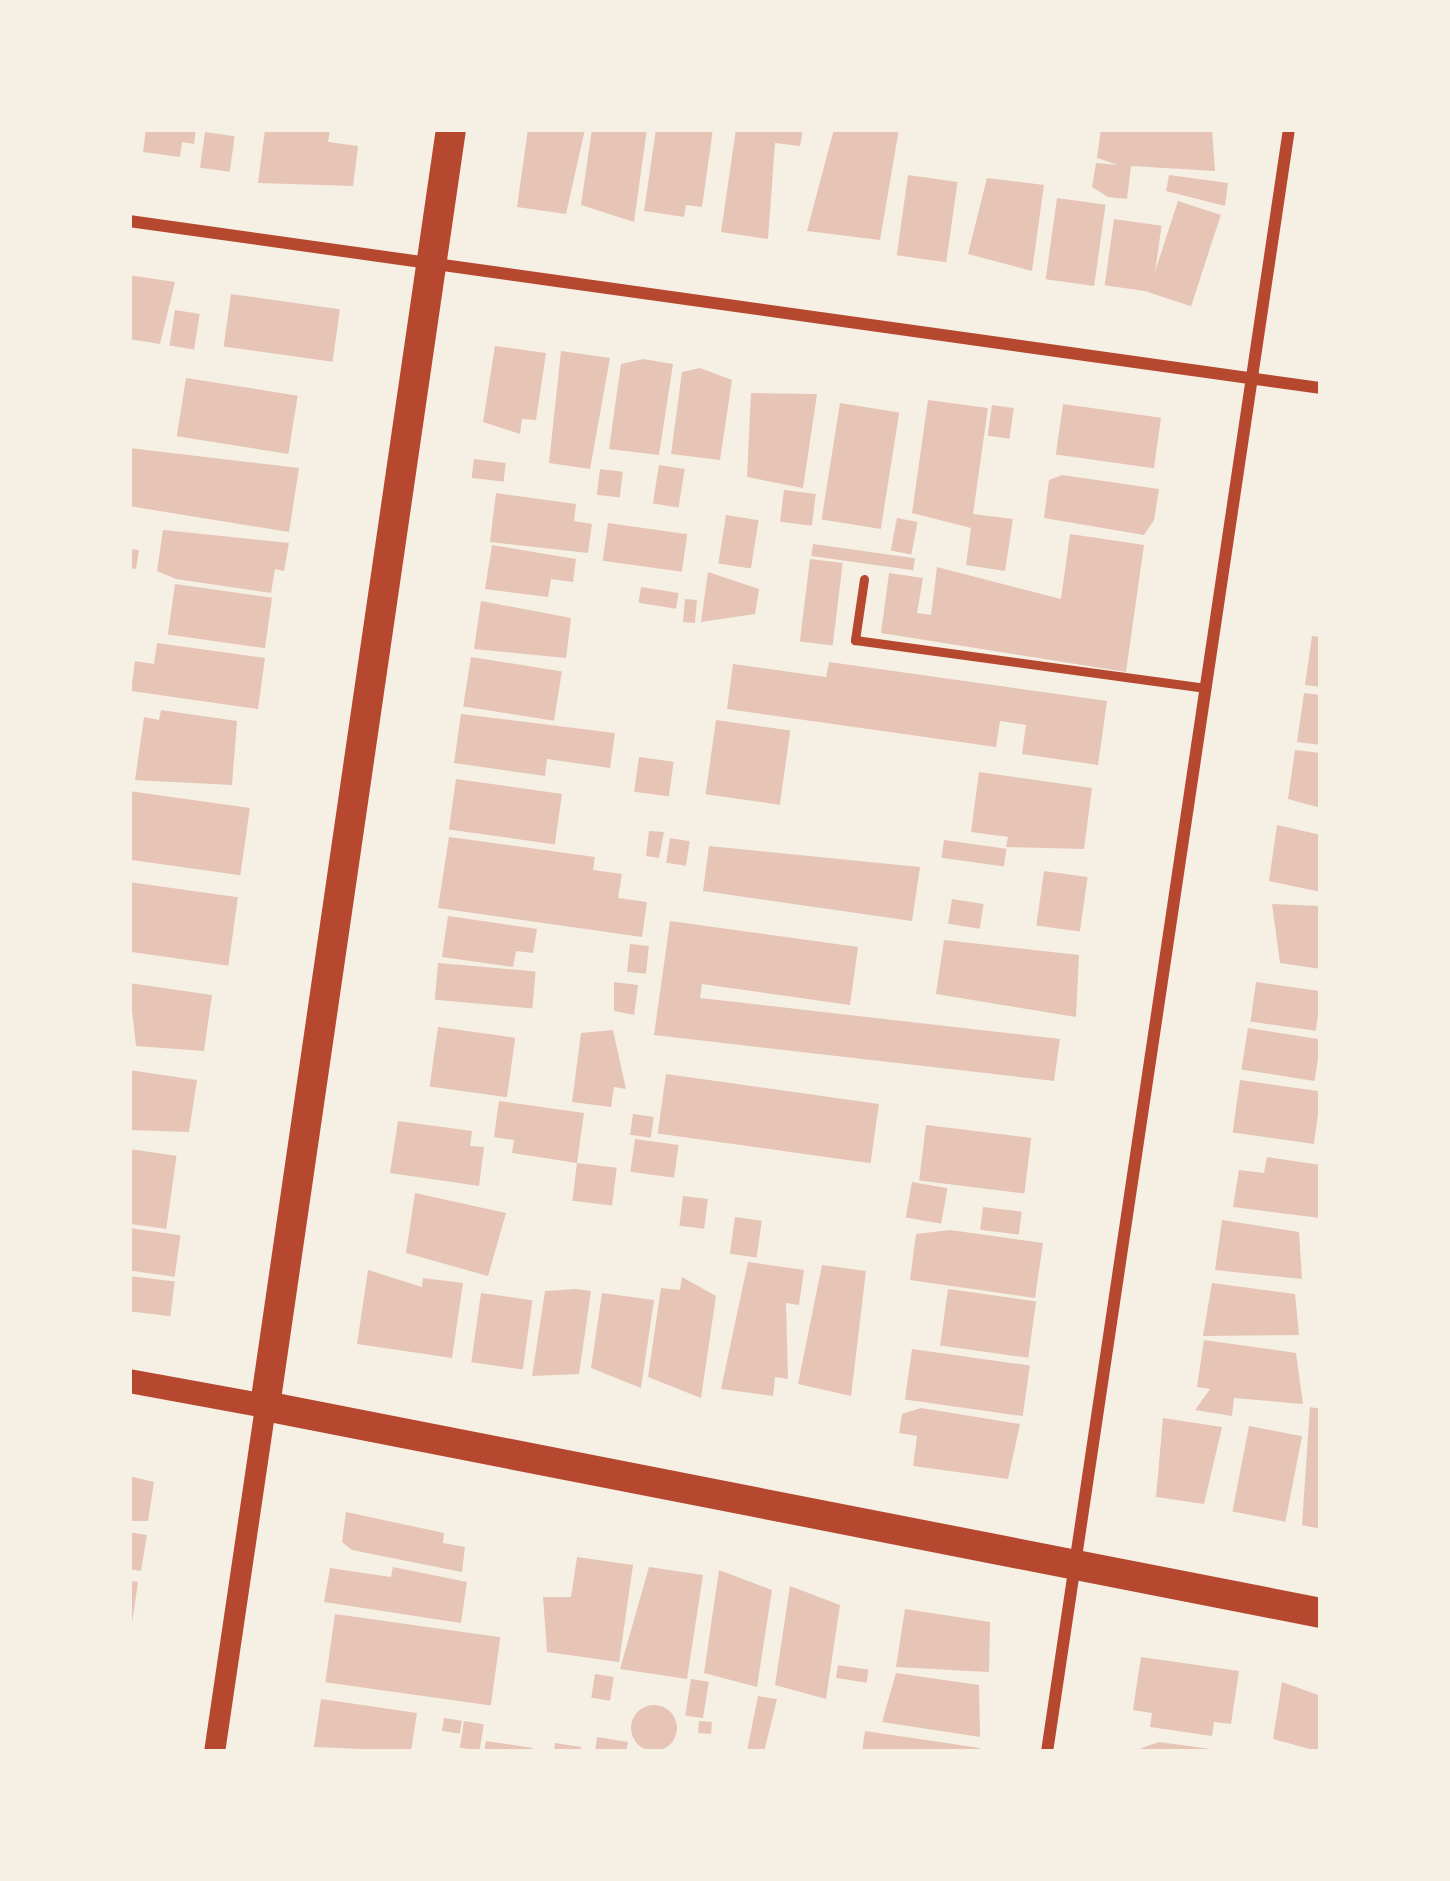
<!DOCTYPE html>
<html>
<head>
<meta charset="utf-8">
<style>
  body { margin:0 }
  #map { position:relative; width:1450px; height:1881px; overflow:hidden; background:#f6efe4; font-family:Lato,sans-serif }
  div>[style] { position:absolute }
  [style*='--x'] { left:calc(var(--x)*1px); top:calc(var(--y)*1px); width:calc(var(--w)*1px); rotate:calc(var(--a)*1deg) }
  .building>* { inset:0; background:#e6c5b7; transform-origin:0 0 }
  .round { border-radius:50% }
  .service>* { height:9px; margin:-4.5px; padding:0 4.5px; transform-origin:4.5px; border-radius:4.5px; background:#b5482f }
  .minor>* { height:12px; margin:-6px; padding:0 6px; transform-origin:6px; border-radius:6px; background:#b5482f }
  .tertiary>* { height:21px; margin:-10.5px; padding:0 10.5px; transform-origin:10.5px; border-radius:10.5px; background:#b5482f }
  .secondary>* { height:24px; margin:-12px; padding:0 12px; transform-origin:12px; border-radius:12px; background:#b5482f }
  .primary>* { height:30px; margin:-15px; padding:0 15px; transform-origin:15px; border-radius:15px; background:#b5482f }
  span { translate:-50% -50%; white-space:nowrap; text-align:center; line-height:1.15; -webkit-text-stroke:9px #f6efe4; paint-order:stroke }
  .frame { position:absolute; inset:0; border:132px solid #f6efe4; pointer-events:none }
</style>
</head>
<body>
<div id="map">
  <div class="building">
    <i style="clip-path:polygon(146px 129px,196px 129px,194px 144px,182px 142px,180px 157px,143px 152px)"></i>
    <i style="clip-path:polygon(265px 129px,330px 130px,328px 142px,358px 146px,353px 186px,258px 183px)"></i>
    <i style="clip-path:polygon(528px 129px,585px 129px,566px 214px,517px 207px)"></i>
    <i style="clip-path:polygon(592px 129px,647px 129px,634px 222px,581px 205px)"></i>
    <i style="clip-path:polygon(656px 129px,713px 129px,702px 207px,686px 205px,684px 217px,644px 211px)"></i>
    <i style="clip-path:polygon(736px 129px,803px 129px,800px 146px,775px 143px,768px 239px,721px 232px)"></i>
    <i style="clip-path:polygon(834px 129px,899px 129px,880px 240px,807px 231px)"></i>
    <i style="clip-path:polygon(1101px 129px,1212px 129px,1215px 171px,1131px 166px,1127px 199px,1108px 197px,1092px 187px,1096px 163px,1118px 165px,1097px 158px)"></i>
    <i style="left:205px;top:132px;width:30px;height:36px;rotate:8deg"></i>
    <i style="left:908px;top:175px;width:50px;height:81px;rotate:8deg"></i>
    <i style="clip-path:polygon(1169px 175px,1228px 183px,1225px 206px,1166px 191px)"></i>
    <i style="clip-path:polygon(987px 178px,1044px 185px,1032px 271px,968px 254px)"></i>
    <i style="left:1057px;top:198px;width:49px;height:82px;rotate:8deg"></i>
    <i style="left:1178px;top:201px;width:45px;height:96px;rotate:18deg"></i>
    <i style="left:1114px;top:219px;width:48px;height:67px;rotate:8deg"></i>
    <i style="clip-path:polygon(129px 275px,175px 282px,160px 344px,129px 339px)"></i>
    <i style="left:231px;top:294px;width:110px;height:53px;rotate:8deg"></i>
    <i style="left:175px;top:310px;width:25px;height:36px;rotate:9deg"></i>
    <i style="clip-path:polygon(495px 346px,546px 353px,536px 420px,522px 419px,520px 434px,483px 422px)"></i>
    <i style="clip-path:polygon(561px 351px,610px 358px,590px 469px,549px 463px)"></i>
    <i style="clip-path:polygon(643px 359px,673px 364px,659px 455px,609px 449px,621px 364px)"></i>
    <i style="clip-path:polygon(700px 368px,732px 380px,720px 460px,671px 454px,682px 372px)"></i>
    <i style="left:186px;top:378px;width:113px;height:59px;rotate:9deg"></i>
    <i style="clip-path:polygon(751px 393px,817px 394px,803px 488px,747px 477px)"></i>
    <i style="clip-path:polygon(928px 400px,988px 408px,973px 514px,1013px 519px,1005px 571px,966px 565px,971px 528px,912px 513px)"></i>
    <i style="left:840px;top:403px;width:60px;height:118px;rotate:9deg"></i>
    <i style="left:1063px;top:404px;width:99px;height:51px;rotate:8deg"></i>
    <i style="left:992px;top:405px;width:22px;height:31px;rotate:8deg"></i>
    <i style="clip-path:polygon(129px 448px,299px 468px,289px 532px,129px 506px)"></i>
    <i style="left:474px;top:459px;width:32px;height:19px;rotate:7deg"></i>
    <i style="left:659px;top:465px;width:26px;height:39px;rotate:9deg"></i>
    <i style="left:600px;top:469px;width:23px;height:26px;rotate:7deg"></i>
    <i style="clip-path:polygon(1062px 475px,1159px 489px,1154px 520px,1144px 535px,1044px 518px,1049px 480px)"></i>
    <i style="left:784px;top:490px;width:32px;height:32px;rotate:7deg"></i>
    <i style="clip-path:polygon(496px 493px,576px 504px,574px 521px,592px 524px,588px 553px,490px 542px)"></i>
    <i style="left:726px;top:515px;width:33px;height:49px;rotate:9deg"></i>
    <i style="left:897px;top:518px;width:21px;height:33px;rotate:11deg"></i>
    <i style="left:608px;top:523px;width:80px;height:38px;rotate:8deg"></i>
    <i style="clip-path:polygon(163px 530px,289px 543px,284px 571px,275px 569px,271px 593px,176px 579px,157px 571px)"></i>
    <i style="clip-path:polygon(1070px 534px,1144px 545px,1126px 672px,881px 633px,889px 573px,923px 578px,917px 613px,931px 615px,937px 567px,1061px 599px)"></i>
    <i style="left:813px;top:544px;width:103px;height:12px;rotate:8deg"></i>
    <i style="clip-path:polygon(492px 545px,576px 559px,573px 582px,551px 579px,548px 597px,485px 589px)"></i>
    <i style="clip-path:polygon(129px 549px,139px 550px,136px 569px,129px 568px)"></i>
    <i style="left:810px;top:559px;width:33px;height:83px;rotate:7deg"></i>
    <i style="clip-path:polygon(708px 572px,759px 589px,755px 614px,701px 622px)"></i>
    <i style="left:175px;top:584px;width:98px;height:51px;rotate:8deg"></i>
    <i style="left:641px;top:587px;width:38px;height:16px;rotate:9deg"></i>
    <i style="left:685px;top:599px;width:12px;height:23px;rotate:5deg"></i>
    <i style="clip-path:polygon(481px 601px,571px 618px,566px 658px,474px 649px)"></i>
    <i style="clip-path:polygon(1312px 636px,1321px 637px,1321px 687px,1305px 685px)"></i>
    <i style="clip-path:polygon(157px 643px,265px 658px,258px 709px,131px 691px,135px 661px,154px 664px)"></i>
    <i style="left:471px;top:657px;width:92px;height:50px;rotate:9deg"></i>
    <i style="clip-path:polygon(829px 662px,1107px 701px,1098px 765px,1022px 754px,1026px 725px,1000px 721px,996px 747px,727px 709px,733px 664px,826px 677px)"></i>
    <i style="clip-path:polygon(1304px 693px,1321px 695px,1321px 745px,1297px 742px)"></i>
    <i style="clip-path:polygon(161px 710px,237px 721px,232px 785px,135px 780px,144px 717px,159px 720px)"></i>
    <i style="clip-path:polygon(461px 714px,615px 733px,610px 768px,547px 759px,545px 776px,454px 763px)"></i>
    <i style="left:716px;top:720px;width:75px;height:75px;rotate:8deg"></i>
    <i style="clip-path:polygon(1295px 750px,1321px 753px,1321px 808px,1288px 799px)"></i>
    <i style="left:639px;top:757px;width:35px;height:35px;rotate:8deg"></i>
    <i style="clip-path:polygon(979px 772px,1092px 788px,1084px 849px,1006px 847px,1008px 837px,971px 832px)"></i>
    <i style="left:456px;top:779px;width:107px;height:51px;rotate:8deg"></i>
    <i style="left:129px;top:791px;width:122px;height:68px;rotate:8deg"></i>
    <i style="clip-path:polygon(1277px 825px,1321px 835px,1321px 892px,1269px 881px)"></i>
    <i style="clip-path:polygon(649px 831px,664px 832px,659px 858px,646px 856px)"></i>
    <i style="clip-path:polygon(449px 837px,595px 857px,593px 870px,622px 874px,618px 898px,647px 902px,642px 937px,438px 908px)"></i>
    <i style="left:670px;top:838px;width:20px;height:25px;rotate:9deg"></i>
    <i style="left:944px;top:840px;width:63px;height:18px;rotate:8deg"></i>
    <i style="clip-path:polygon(709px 846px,920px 867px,912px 921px,703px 891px)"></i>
    <i style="left:1044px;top:871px;width:44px;height:55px;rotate:8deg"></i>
    <i style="left:129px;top:882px;width:110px;height:69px;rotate:8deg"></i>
    <i style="left:952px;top:899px;width:32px;height:25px;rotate:9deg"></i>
    <i style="clip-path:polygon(1272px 904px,1321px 906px,1321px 969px,1280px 963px)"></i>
    <i style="clip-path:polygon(448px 916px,537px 929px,533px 953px,516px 951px,513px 967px,442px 957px)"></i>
    <i style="clip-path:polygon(670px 921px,858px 947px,850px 1005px,702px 984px,700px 998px,1060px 1039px,1054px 1081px,654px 1035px)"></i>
    <i style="clip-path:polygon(944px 940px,1079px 955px,1076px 1017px,936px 994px)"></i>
    <i style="left:630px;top:944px;width:19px;height:28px;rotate:6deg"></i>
    <i style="left:438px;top:963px;width:98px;height:37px;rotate:5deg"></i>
    <i style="clip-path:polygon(614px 982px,638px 985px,634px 1015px,614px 1011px)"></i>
    <i style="left:1256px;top:982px;width:66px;height:40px;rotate:8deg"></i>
    <i style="clip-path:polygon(129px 983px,212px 995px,204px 1051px,136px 1046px)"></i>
    <i style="left:438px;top:1027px;width:78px;height:60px;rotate:8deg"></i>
    <i style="left:1248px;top:1028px;width:74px;height:42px;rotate:9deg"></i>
    <i style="clip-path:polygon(613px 1030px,626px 1089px,614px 1087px,611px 1107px,572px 1102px,581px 1033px)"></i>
    <i style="clip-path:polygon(129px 1070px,197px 1080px,189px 1132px,129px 1130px)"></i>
    <i style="left:666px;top:1074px;width:215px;height:60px;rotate:8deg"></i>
    <i style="left:1240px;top:1080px;width:82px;height:53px;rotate:8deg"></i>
    <i style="clip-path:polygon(499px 1101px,584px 1113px,577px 1163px,512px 1153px,514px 1140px,494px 1137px)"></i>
    <i style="left:633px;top:1114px;width:21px;height:21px;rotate:8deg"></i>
    <i style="clip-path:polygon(398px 1121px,472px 1131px,470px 1146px,484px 1147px,479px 1186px,390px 1173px)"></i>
    <i style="left:926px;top:1125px;width:106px;height:56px;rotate:7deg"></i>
    <i style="left:635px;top:1139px;width:44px;height:33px;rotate:8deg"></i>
    <i style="left:129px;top:1149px;width:48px;height:74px;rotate:8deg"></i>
    <i style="clip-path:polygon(1267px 1157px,1321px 1165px,1320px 1218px,1233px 1207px,1239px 1170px,1264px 1173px)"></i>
    <i style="left:577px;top:1163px;width:40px;height:38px;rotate:7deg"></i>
    <i style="left:912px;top:1182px;width:36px;height:36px;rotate:10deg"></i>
    <i style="clip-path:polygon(415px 1193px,506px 1213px,488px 1276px,406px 1253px)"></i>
    <i style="left:683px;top:1196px;width:25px;height:30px;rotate:7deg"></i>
    <i style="left:983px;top:1207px;width:39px;height:23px;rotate:7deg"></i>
    <i style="left:735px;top:1217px;width:27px;height:37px;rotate:8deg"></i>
    <i style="clip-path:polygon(1222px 1220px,1299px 1232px,1302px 1279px,1215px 1270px)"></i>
    <i style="left:129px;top:1228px;width:52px;height:42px;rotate:8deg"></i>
    <i style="clip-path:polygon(950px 1230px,1043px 1243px,1035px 1298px,910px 1280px,916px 1234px)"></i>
    <i style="clip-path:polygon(748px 1262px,804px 1270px,799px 1305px,786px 1303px,788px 1379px,775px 1377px,773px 1396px,721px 1389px)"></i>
    <i style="clip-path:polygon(822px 1265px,866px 1271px,851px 1396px,798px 1384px)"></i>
    <i style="clip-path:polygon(368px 1270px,422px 1287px,423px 1278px,463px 1283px,452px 1358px,357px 1344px)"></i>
    <i style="left:129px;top:1276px;width:46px;height:35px;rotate:7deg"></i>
    <i style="clip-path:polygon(682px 1277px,716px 1296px,701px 1398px,648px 1377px,661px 1288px,680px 1290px)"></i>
    <i style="clip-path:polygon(1212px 1283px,1295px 1294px,1299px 1335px,1203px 1336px)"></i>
    <i style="clip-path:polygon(576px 1289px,591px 1291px,579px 1374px,532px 1376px,545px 1291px)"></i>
    <i style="left:948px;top:1289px;width:89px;height:57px;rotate:8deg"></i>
    <i style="left:481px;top:1293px;width:52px;height:70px;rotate:8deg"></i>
    <i style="clip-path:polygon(602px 1293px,654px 1300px,641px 1388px,591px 1368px)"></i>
    <i style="clip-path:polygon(1204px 1340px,1296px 1353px,1303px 1404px,1234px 1398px,1232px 1416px,1195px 1410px,1210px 1389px,1197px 1387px)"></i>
    <i style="left:912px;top:1349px;width:119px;height:51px;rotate:8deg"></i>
    <i style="clip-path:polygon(1310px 1407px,1321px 1409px,1321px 1529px,1302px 1525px)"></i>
    <i style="clip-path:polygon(921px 1408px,1020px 1424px,1008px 1479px,913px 1466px,917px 1436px,899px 1433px,902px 1414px)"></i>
    <i style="clip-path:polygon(1163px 1418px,1222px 1427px,1204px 1504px,1156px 1497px)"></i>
    <i style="left:1249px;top:1426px;width:54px;height:87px;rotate:11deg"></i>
    <i style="clip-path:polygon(129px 1476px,154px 1482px,148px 1521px,129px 1521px)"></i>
    <i style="clip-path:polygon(346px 1512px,444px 1533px,443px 1543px,465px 1547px,462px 1572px,352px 1550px,342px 1542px)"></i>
    <i style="clip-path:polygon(129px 1532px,147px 1535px,141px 1571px,129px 1569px)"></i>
    <i style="clip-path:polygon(577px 1557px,633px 1565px,619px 1662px,547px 1652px,543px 1597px,571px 1597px)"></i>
    <i style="clip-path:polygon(393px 1567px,467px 1582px,461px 1623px,324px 1602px,330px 1568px,391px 1577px)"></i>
    <i style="clip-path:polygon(649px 1567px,703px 1575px,687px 1679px,620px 1669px)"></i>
    <i style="clip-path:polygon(719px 1570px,772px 1590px,757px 1687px,704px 1673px)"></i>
    <i style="clip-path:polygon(129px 1581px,138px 1582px,132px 1623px,129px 1623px)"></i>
    <i style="clip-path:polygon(790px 1586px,840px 1605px,826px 1699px,775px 1685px)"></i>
    <i style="clip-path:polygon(905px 1609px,990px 1622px,989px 1672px,896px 1667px)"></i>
    <i style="left:335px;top:1614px;width:167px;height:69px;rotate:8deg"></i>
    <i style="clip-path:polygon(1141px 1657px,1239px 1671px,1231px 1724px,1214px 1722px,1212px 1736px,1150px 1727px,1152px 1713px,1133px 1710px)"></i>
    <i style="left:838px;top:1665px;width:31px;height:13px;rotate:9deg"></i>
    <i style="clip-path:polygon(896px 1673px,979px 1685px,980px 1737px,882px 1722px)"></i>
    <i style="left:595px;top:1674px;width:19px;height:24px;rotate:9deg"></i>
    <i style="left:691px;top:1679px;width:18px;height:37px;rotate:9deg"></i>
    <i style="clip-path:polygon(1282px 1682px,1321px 1696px,1321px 1752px,1273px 1739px)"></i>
    <i style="clip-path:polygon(758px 1696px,777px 1699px,764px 1752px,747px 1751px)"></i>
    <i style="clip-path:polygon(321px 1699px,417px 1713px,411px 1751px,314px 1747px)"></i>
    <i class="round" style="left:631px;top:1705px;width:46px;height:46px"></i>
    <i style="left:444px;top:1718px;width:18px;height:13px;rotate:9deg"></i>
    <i style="left:464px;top:1721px;width:20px;height:27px;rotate:9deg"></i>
    <i style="left:699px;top:1721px;width:13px;height:12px;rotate:4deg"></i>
    <i style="clip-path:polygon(865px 1731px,980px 1748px,979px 1752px,862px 1752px)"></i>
    <i style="clip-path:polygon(597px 1737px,628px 1742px,626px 1752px,595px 1752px)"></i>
    <i style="clip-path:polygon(486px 1741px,533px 1748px,532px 1752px,484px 1752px)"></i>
    <i style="clip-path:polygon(1159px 1742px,1211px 1749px,1211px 1752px,1130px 1752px)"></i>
    <i style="clip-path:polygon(555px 1743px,581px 1747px,581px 1752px,554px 1752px)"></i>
  </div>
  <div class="service">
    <i style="--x:864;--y:579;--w:62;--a:98.4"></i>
    <i style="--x:855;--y:640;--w:354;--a:7.8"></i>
  </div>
  <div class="minor">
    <i style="--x:129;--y:221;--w:1204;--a:7.98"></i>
    <i style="--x:1047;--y:1752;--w:1641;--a:-81.52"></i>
  </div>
  <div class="tertiary">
    <i style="--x:214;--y:1752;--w:350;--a:-81.6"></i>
  </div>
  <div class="secondary">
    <i style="--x:129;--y:1381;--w:138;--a:10.4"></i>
  </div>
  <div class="primary">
    <i style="--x:451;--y:129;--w:1290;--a:98.29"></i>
    <i style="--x:265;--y:1406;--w:1076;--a:11.09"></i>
  </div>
  <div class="frame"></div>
</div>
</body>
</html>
